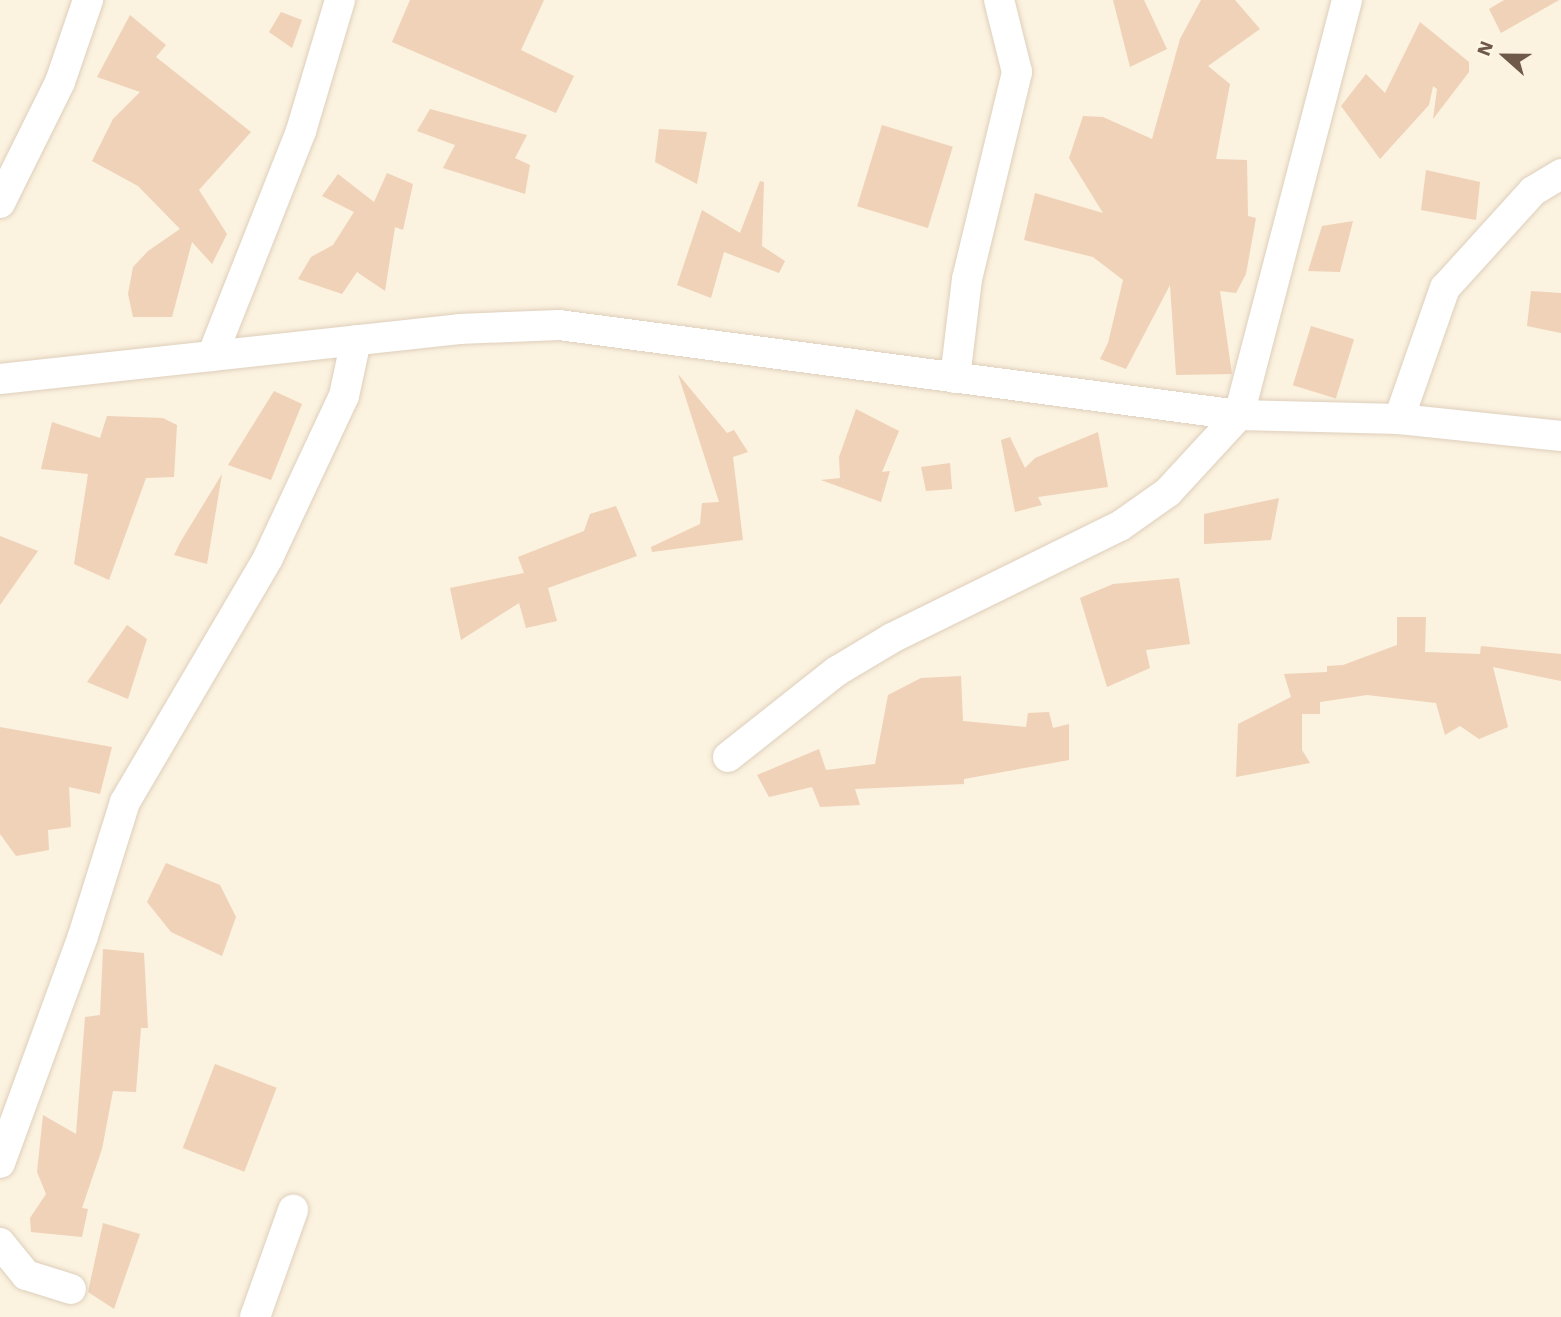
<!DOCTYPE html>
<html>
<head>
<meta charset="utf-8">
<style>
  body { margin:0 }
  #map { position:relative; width:1561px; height:1317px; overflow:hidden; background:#fbf2df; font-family:"Work Sans",sans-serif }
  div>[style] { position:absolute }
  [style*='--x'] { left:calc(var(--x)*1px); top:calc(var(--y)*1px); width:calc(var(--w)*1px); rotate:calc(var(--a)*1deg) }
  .building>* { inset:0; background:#efd2b8; transform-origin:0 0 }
  .roads { filter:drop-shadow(0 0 2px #decfbc) drop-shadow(0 0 2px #decfbc) }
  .street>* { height:30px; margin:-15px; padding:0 15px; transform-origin:15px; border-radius:15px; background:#fff }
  span { translate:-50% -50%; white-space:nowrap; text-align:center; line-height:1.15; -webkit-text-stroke:7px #fef6e5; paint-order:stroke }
  .north { position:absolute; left:1470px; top:21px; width:70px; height:70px; -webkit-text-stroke:5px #fef6e5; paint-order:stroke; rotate:291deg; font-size:19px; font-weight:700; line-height:28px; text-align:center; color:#6f5948 }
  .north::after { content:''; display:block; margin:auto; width:24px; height:32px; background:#6f5948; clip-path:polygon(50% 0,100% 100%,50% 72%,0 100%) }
</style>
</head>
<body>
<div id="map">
  <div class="building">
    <i style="clip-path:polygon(410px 0,544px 0,521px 50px,574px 76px,556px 113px,392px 42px)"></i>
    <i style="clip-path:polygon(1113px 0,1144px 0,1167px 49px,1130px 67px)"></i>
    <i style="clip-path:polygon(1201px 0,1235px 0,1260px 29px,1208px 66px,1230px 84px,1216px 159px,1247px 160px,1248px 216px,1256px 218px,1246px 274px,1236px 293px,1220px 291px,1232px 374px,1176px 375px,1170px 285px,1126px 369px,1100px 359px,1108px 343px,1123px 280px,1093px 257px,1024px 240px,1035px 193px,1103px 213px,1069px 158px,1083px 116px,1103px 117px,1152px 139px,1180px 39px)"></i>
    <i style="clip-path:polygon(1504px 0,1559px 0,1501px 33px,1489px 9px)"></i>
    <i style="clip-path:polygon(281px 12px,302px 20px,292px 48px,269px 32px)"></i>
    <i style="clip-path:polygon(130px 15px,166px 45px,156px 57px,251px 132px,199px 190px,227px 234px,212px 264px,192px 242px,172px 317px,133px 317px,128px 294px,133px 267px,148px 251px,180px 229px,138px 186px,92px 161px,113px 119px,140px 92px,97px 77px)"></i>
    <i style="clip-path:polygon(1420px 22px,1469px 62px,1469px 72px,1433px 119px,1437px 89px,1433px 86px,1429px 105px,1380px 159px,1341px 106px,1366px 74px,1385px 93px)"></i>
    <i style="clip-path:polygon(430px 109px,527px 135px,515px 158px,530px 165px,525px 194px,443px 168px,455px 145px,417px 131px)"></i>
    <i style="left:882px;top:125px;width:74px;height:85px;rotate:17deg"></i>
    <i style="clip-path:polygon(659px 129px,707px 132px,697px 184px,655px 162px)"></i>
    <i style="clip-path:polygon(1426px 170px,1480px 182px,1476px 220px,1421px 210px)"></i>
    <i style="clip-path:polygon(387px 173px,413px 184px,403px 230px,395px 227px,385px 291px,357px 272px,342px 294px,298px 279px,311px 257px,333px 245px,354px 212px,322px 196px,338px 174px,374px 202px)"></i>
    <i style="clip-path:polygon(760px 181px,764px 182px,762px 246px,785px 261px,779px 273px,724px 252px,711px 298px,677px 285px,702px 210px,740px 233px)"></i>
    <i style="clip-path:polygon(1353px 221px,1340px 272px,1308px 271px,1322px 226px)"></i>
    <i style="clip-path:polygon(1531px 291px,1561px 293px,1561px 333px,1527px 326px)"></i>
    <i style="left:1311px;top:326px;width:45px;height:62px;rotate:17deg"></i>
    <i style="clip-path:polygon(678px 374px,727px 433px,734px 430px,748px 452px,733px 457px,743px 540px,652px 552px,651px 547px,700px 524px,702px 503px,719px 502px)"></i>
    <i style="clip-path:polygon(274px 391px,302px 404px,271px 480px,228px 465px)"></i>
    <i style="clip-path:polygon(856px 409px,899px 431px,882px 472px,890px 471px,881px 502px,821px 480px,840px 478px,839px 457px)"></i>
    <i style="clip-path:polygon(107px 416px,163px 418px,177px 425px,174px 477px,146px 478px,109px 580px,74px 564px,88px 474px,41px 469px,52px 422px,100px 438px)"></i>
    <i style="clip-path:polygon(1098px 432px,1108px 487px,1038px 497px,1042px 505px,1015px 512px,1001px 440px,1010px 437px,1025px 468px,1035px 458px)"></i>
    <i style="clip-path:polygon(950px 463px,952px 489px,926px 491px,921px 467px)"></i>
    <i style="clip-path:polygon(222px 474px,207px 564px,174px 555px,181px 541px)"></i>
    <i style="clip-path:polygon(1279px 498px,1271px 540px,1204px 544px,1204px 514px)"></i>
    <i style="clip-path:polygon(616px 506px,637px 556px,548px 588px,557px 621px,526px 628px,519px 603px,461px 640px,450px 588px,524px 573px,518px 557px,584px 531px,590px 514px)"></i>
    <i style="clip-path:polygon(0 536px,38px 551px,0 605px)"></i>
    <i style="clip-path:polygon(1179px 578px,1190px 644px,1146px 650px,1150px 668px,1107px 687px,1080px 598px,1113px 584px)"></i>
    <i style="clip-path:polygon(1397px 617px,1426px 617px,1425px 652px,1480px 654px,1481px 646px,1561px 654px,1561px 681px,1493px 667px,1508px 727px,1479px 739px,1460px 726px,1445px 735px,1436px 703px,1367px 695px,1320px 702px,1320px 714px,1302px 714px,1302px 750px,1310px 763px,1236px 777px,1238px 724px,1291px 697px,1284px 674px,1327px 672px,1327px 666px,1343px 665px,1397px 645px)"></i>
    <i style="clip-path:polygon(127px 625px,147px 639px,128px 699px,87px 682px)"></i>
    <i style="clip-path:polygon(961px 676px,963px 721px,1026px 727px,1028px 713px,1049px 712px,1053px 728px,1069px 724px,1069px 760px,964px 779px,964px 784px,855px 789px,860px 805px,820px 807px,812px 787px,769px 797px,757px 775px,819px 749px,826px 770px,875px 764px,888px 695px,921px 678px)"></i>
    <i style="clip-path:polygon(0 727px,112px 747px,100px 794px,69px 787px,71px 827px,48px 830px,49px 850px,16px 856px,0 834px)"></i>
    <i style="clip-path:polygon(166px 863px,220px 885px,236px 917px,222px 956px,171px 932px,147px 902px)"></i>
    <i style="clip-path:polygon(103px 949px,144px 953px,148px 1028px,141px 1028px,136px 1092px,113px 1091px,102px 1149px,82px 1208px,88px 1209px,82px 1237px,31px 1232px,30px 1218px,46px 1194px,37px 1172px,43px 1115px,76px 1134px,85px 1017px,100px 1015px)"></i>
    <i style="left:215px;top:1064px;width:66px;height:90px;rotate:21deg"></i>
    <i style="clip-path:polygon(103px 1223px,140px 1234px,114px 1309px,88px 1292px)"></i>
  </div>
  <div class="roads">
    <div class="street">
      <i style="--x:0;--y:203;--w:135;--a:-63.6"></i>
      <i style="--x:60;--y:82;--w:87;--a:-71.1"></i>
      <i style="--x:212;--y:356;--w:242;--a:-68.4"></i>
      <i style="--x:301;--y:131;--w:137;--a:-73.4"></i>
      <i style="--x:955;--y:378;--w:100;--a:-83.1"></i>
      <i style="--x:967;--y:279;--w:213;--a:-76.4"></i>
      <i style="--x:1017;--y:72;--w:74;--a:-104"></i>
      <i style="--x:0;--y:379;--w:462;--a:-6.2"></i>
      <i style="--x:459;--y:329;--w:100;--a:-2.3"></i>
      <i style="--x:559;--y:325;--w:686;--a:7.54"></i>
      <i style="--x:1239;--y:415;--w:160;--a:1.4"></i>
      <i style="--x:1399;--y:419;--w:163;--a:6"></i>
      <i style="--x:1399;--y:419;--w:139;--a:-70.7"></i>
      <i style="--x:1445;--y:288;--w:131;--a:-47.8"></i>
      <i style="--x:1533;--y:191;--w:33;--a:-31"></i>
      <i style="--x:728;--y:757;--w:139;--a:-38.3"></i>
      <i style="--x:837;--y:671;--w:64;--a:-31"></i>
      <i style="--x:892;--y:638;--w:254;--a:-26.2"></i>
      <i style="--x:1120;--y:526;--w:59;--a:-35.3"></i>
      <i style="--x:1168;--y:492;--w:105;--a:-47.3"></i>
      <i style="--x:1239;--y:415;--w:429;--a:-75.4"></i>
      <i style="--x:0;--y:1163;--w:242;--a:-69.9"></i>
      <i style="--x:83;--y:936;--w:140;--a:-72.6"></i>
      <i style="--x:125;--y:802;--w:283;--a:-59.6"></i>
      <i style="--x:268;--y:558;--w:179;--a:-64.9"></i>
      <i style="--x:344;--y:396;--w:57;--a:-77.9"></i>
      <i style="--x:0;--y:1243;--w:41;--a:50.9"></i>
      <i style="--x:26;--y:1275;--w:47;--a:17.3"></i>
      <i style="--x:255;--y:1317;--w:114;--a:-70.4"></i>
    </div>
  </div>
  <div class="north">N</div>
</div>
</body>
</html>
